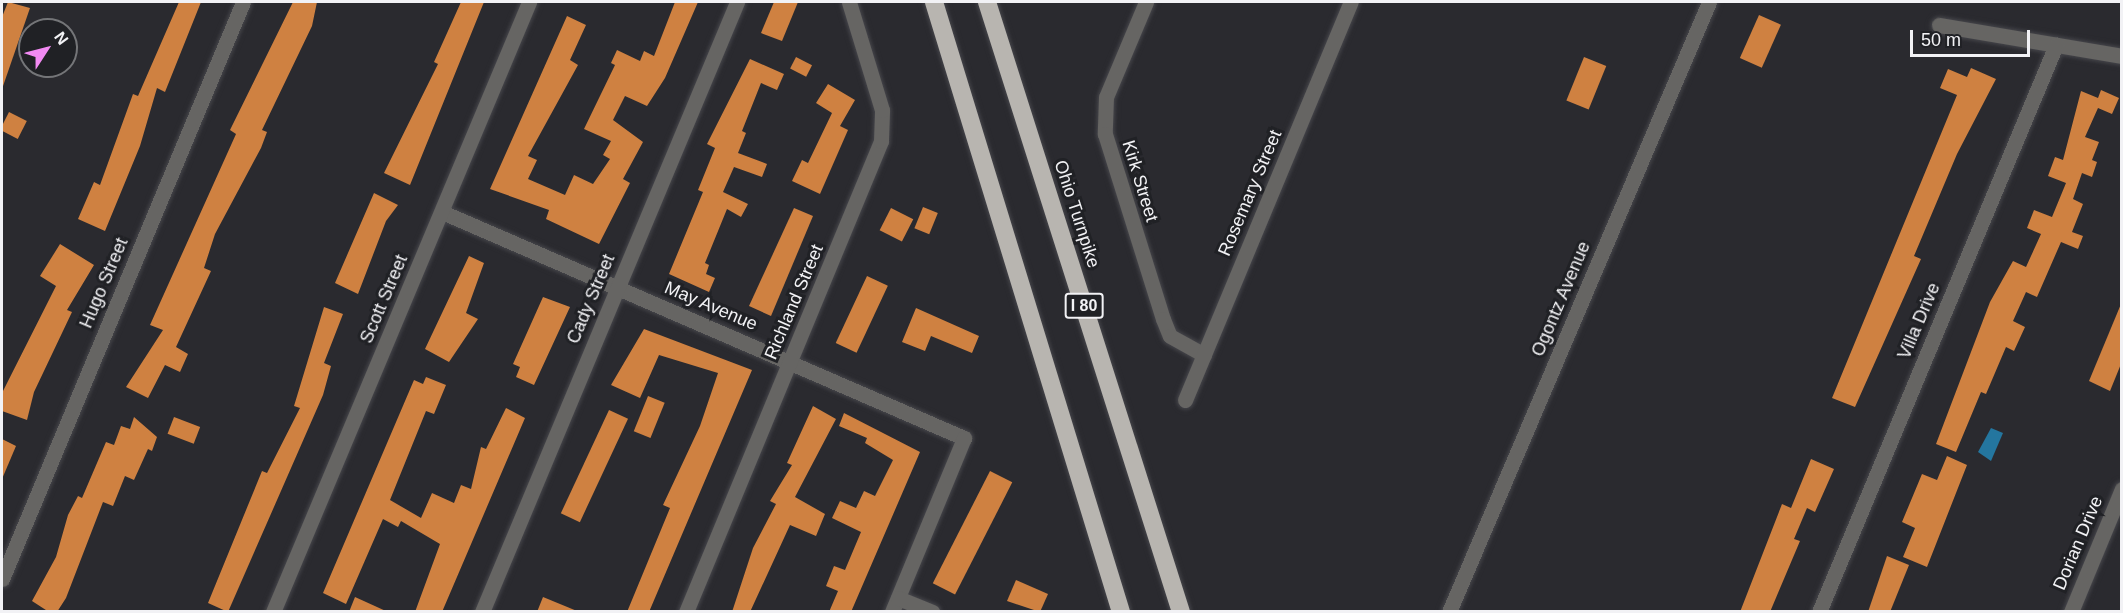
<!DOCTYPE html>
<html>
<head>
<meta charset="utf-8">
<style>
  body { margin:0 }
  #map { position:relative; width:2123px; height:613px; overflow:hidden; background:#2a2a2f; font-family:Helvetica,sans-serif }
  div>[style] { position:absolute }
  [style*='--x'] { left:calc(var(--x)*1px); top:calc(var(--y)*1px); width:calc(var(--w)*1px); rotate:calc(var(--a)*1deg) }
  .water>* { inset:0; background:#24769f }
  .building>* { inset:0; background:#cf8141; transform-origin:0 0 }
  .roads { filter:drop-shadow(0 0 2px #46464b) drop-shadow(0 0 2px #46464b) }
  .minor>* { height:15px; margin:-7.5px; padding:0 7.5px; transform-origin:7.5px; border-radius:7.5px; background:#666563 }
  .highway>* { height:18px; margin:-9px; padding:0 9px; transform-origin:9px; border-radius:9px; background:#b8b5b0 }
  span { translate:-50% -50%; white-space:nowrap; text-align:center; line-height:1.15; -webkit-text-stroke:6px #202125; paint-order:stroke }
  .shield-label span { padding:2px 4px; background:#202125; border:2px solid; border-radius:4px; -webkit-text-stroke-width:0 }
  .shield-label { font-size:16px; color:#f2f2f5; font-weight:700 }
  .street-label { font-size:18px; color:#f2f2f5 }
  .frame { position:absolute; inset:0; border:3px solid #f2f2f5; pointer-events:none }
  .north { position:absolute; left:18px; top:18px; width:60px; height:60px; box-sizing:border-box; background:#202125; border:2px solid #747578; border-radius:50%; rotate:54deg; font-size:16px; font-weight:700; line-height:24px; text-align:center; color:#f2f2f5 }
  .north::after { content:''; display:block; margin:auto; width:21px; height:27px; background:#f28af3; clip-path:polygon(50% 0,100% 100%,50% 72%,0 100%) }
  .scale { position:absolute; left:1910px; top:30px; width:120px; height:27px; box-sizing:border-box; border:3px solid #f2f2f5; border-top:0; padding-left:8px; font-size:18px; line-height:21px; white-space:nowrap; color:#f2f2f5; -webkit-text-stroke:4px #202125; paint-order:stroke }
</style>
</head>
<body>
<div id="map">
  <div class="water">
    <i style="clip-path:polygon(1991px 428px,2003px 433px,1991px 461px,1978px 452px)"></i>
  </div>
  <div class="building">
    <i style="clip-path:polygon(8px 2px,30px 8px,2px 89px,2px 17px)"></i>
    <i style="clip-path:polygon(179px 2px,201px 2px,165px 92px,157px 88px,140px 146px,105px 231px,78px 219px,94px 182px,100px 185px,133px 94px,138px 96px)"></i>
    <i style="clip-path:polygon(293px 2px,317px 2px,312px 26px,262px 130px,267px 132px,261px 148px,215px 234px,204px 268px,211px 271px,176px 347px,188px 354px,180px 372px,165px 365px,148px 398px,126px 387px,163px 330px,150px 325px,236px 134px,230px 130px)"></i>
    <i style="clip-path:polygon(461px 2px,484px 2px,410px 185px,384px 173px,438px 64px,434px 62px)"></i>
    <i style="clip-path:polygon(675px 2px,698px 2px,665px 78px,647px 106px,625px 96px,613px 120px,643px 142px,623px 179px,630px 183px,599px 244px,546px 219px,549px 210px,490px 189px,567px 16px,586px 25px,570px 60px,578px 65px,528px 156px,537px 160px,528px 179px,565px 195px,574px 175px,593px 184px,610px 159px,603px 155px,611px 141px,584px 129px,615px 65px,611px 63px,617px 50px,640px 61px,644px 51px,654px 56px)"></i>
    <i style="clip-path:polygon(774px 2px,798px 2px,782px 41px,761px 33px)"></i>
    <i style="left:1759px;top:15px;width:24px;height:47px;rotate:24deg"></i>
    <i style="left:796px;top:57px;width:18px;height:13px;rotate:27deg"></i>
    <i style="left:1584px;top:57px;width:24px;height:47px;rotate:22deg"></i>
    <i style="clip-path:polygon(750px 59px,784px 74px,777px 90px,761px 83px,742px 131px,746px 133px,738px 153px,767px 164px,762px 177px,734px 167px,723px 192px,748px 204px,741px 217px,727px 209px,705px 263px,709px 265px,706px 274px,715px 278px,709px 292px,669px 274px,703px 192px,698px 190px,715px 148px,707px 144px)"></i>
    <i style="clip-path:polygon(1971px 68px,1996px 79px,1957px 154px,1914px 256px,1921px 259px,1855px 407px,1832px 398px,1957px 95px,1940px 88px,1948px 69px,1967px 77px)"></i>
    <i style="clip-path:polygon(828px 84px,855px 100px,840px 126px,848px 130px,820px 194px,792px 181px,802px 160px,808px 163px,832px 113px,816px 103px)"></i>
    <i style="clip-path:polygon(2101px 90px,2119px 98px,2112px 114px,2098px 108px,2085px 137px,2099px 142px,2092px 160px,2097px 162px,2092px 177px,2082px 173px,2073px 199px,2083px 204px,2072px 232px,2083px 236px,2078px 249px,2061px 242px,2037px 297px,2026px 292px,2013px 321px,2025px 327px,2014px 351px,2006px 347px,1986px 394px,1981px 392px,1956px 452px,1936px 444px,1990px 302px,2013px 261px,2026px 267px,2041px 234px,2027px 228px,2034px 210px,2052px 217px,2066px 183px,2048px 176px,2055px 157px,2063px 160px,2081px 91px,2098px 98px)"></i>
    <i style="left:9px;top:112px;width:20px;height:20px;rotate:27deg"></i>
    <i style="clip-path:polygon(374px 193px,398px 205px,386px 221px,358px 294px,335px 283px)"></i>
    <i style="left:923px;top:207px;width:16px;height:23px;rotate:22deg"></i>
    <i style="clip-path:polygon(794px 208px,813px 216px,771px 316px,749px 306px)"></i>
    <i style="left:891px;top:208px;width:25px;height:25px;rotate:27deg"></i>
    <i style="clip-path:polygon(60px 244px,94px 265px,67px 310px,72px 312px,34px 392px,27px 420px,2px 411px,2px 393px,56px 286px,40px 276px)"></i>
    <i style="clip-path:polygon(469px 256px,484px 263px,466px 313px,478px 319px,449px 362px,425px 349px)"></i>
    <i style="left:867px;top:276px;width:23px;height:74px;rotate:25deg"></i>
    <i style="clip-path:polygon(543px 297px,570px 307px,534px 385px,516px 377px,520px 367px,513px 364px)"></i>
    <i style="clip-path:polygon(2121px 304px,2121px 364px,2110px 391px,2089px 381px)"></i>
    <i style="clip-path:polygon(324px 307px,343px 314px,324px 363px,331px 366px,323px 395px,228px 612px,208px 603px,262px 471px,267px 473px,300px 408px,294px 406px)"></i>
    <i style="clip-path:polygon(916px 308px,979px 336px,972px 353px,931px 336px,925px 351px,902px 342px)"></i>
    <i style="clip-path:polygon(644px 329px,752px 370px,649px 612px,627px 612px,670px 508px,663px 505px,700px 426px,718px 373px,659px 355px,640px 398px,611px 385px)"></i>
    <i style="clip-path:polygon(426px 377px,446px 385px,434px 414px,426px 411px,390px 500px,421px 518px,432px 493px,454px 503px,461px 485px,471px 489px,481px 447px,486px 449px,506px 408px,525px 418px,442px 612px,415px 612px,440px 544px,401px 521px,398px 527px,383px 519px,346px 604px,323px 593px,414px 380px,423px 384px)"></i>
    <i style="left:648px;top:396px;width:18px;height:38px;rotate:22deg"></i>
    <i style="clip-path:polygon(813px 406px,836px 419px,795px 497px,825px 514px,816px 536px,790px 525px,750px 612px,732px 612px,753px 548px,776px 504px,770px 501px,792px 465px,787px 463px)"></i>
    <i style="left:609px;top:410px;width:21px;height:114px;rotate:25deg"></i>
    <i style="clip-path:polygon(844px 413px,920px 452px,851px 612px,829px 612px,838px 591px,826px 586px,834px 566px,845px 570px,861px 532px,832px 518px,840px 501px,856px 508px,864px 491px,875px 496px,893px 460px,865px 443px,867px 438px,839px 426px)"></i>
    <i style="clip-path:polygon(134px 417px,157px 437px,152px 451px,148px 449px,134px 480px,125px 476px,113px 506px,103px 502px,66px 598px,57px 612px,49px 612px,32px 601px,56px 557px,68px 515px,78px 496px,82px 498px,106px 442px,114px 445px,121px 426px,130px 429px)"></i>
    <i style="left:174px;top:417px;width:28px;height:18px;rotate:21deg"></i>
    <i style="clip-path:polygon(2px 439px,16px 446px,2px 479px)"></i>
    <i style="clip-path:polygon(1947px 456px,1967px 465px,1927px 567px,1903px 557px,1915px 528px,1902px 522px,1922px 474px,1937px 480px)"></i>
    <i style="clip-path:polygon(1811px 459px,1834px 469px,1815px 512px,1807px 508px,1794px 539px,1800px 541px,1770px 612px,1740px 612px,1782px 504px,1791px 508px)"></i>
    <i style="left:990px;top:471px;width:25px;height:126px;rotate:27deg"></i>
    <i style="clip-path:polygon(1887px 556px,1909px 565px,1890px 612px,1868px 612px)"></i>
    <i style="clip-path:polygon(1016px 580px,1048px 594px,1040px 612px,1007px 601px)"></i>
    <i style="clip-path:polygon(355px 597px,388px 612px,349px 612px)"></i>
    <i style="clip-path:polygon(543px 597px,577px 611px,577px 612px,537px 612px)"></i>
  </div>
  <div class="roads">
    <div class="minor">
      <i style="--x:1146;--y:2;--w:103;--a:112.8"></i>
      <i style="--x:1106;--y:97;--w:37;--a:92"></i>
      <i style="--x:1105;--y:134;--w:194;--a:72.6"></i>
      <i style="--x:1163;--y:319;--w:18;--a:68"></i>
      <i style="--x:1170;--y:336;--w:39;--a:29"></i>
      <i style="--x:1939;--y:25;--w:186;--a:9.6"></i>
      <i style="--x:442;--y:212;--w:569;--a:23.41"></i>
      <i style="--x:964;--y:438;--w:188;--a:112.5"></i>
      <i style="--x:1185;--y:400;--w:431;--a:-67.4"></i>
      <i style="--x:2;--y:579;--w:625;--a:-67.33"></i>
      <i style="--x:898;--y:598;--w:37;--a:22"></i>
      <i style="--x:273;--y:612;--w:662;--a:-67.23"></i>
      <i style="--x:482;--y:612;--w:661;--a:-67.31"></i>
      <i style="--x:686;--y:612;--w:510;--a:-67.51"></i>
      <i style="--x:881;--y:141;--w:31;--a:-88"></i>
      <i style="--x:882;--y:110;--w:113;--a:-107"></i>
      <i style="--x:1449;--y:612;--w:663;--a:-66.91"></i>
      <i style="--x:1819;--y:612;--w:615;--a:-67.32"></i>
      <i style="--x:2071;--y:612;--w:133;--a:-67.5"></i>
    </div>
    <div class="highway">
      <i style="--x:934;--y:2;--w:638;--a:72.96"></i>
      <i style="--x:987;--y:2;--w:640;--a:72.36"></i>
    </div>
  </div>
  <div class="shield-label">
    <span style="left:1084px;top:306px">I 80</span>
  </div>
  <div class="street-label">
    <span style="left:1140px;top:181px;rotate:73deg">Kirk Street</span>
    <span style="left:1250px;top:193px;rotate:-67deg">Rosemary Street</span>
    <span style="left:1077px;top:214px;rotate:72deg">Ohio Turnpike</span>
    <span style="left:104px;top:283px;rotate:-67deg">Hugo Street</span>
    <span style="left:384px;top:299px;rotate:-67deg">Scott Street</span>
    <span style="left:591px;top:299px;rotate:-67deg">Cady Street</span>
    <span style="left:1561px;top:299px;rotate:-67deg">Ogontz Avenue</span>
    <span style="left:794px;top:302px;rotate:-67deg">Richland Street</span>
    <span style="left:711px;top:306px;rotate:23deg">May Avenue</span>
    <span style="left:1919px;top:321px;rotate:-67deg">Villa Drive</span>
    <span style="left:2078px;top:543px;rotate:-67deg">Dorian Drive</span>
  </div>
  <div class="frame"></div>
  <div class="north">N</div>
  <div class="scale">50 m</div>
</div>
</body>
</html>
